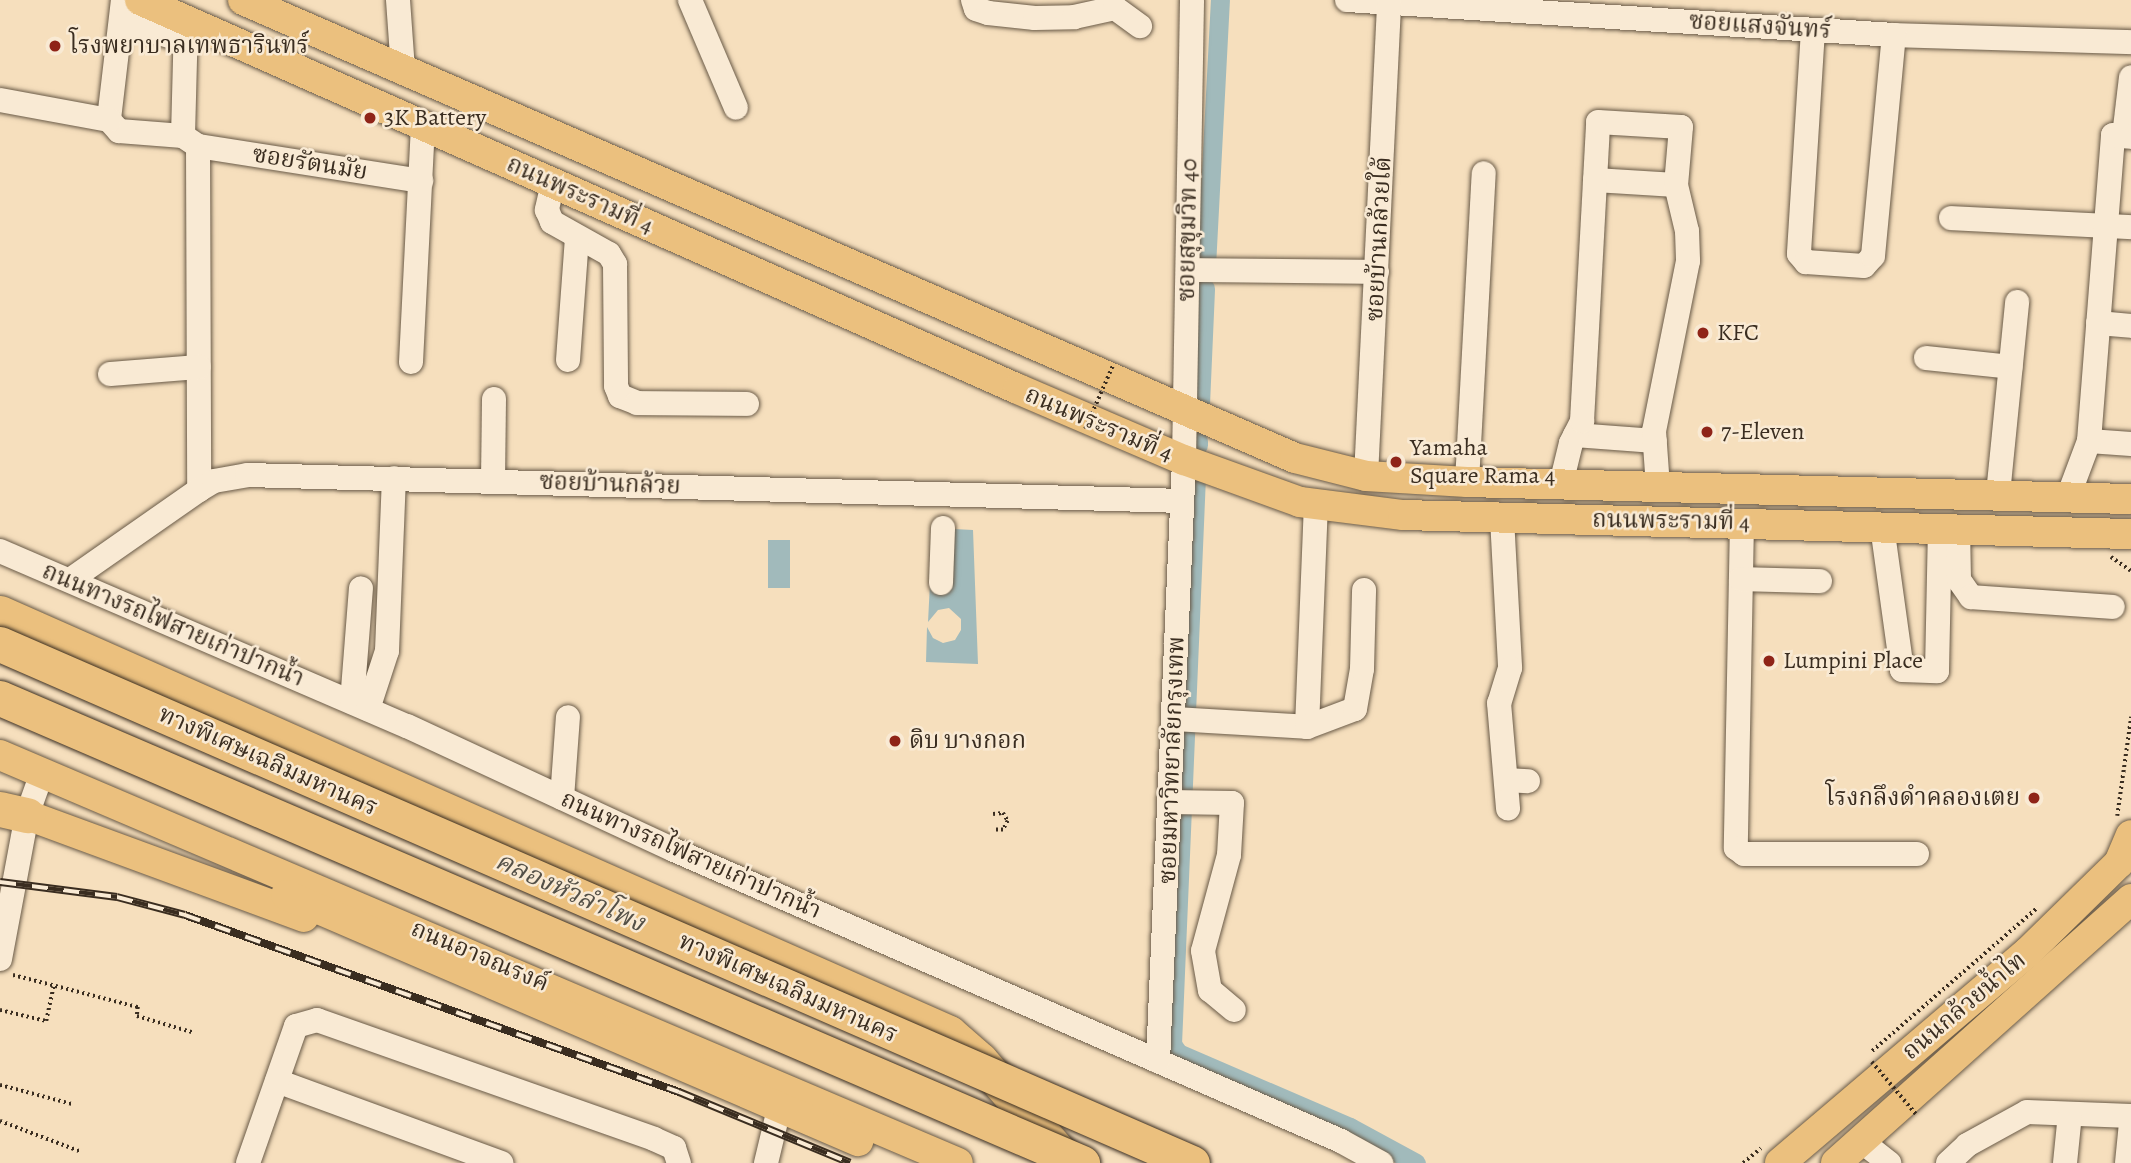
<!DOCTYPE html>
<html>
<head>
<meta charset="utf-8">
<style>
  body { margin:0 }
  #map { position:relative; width:2131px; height:1163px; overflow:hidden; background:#f6dfbd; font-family:Alegreya,"Noto Serif Thai",serif }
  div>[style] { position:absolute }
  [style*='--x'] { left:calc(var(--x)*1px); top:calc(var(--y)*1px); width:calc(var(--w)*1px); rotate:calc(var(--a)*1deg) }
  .water>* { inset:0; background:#a1babb; transform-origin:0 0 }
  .canal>* { height:19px; margin:-9.5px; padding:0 9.5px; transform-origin:9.5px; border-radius:9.5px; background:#a1babb }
  .path>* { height:3.5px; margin-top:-1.75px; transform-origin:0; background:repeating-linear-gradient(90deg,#3a2d20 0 2px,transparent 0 5.5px) }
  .roads { filter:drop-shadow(0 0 2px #695a47) drop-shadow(0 0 2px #695a47) }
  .minor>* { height:24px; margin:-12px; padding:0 12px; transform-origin:12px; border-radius:12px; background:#f9ead4 }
  .major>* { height:30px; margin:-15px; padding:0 15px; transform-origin:15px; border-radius:15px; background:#ebc07e }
  .highway>* { height:35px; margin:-17.5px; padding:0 17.5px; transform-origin:17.5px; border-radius:17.5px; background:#ebc07e }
  .rail>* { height:8px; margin-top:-4px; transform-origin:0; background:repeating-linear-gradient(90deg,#f9ead4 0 16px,#3a2d20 0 32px); box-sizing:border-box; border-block:2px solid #3a2d20 }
  .path-bridge>* { height:3.5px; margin-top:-1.75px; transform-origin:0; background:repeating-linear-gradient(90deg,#3a2d20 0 2px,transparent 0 5.5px) }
  .bridges { filter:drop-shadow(0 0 2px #3a2d20) drop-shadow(0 0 2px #3a2d20) }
  .highway-bridge>* { height:35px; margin:-17.5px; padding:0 17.5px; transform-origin:17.5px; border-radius:17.5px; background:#ebc07e }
  .dots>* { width:19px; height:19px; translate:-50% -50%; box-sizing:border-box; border:4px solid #f9ead4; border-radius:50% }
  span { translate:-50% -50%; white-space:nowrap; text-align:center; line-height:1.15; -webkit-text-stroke:5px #f9ead4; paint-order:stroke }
  .street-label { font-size:24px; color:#3a2d20 }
  .poi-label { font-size:24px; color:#3a2d20 }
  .left { translate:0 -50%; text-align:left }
  .right { translate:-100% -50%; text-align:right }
  .water-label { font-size:26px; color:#545047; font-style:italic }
</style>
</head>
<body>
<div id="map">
  <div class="water">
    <i style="clip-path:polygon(954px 529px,973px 530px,978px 664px,926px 662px,927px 627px,933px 638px,943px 643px,955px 640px,961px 630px,961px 619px,949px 608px,938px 610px,928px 622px,930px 583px)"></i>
    <i style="left:768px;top:540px;width:22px;height:48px"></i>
  </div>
  <div class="canal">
    <i style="--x:1206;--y:266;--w:266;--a:-87"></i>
    <i style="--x:1200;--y:404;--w:116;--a:-87.5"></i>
    <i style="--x:1198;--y:441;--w:4;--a:90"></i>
    <i style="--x:1196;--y:476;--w:569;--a:92.42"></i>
    <i style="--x:1172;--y:1044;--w:11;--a:56"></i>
    <i style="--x:1178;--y:1053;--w:187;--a:23.3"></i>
    <i style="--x:1350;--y:1127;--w:75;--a:28.6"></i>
  </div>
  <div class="path">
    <i style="--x:2111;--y:557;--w:24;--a:35"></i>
    <i style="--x:993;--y:814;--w:10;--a:-6"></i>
    <i style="--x:1003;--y:813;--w:9;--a:58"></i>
    <i style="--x:1008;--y:821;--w:10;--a:119"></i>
    <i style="--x:1003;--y:830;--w:9;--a:180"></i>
    <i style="--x:2117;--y:816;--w:100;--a:-82"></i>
    <i style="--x:13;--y:975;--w:129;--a:14.4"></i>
    <i style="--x:138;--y:1007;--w:9;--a:96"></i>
    <i style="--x:137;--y:1016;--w:60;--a:16.3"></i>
    <i style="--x:0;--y:1010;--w:47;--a:13.4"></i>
    <i style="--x:46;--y:1021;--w:35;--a:-78"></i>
    <i style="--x:1872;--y:1051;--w:217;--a:-40.9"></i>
    <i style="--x:0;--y:1085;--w:74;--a:14.8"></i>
    <i style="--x:0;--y:1121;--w:85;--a:20.8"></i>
    <i style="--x:1743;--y:1163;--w:23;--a:-40"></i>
  </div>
  <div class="roads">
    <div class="minor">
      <i style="--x:123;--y:0;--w:121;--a:96.7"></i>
      <i style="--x:109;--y:120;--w:15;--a:48"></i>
      <i style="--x:119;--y:131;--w:64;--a:4.5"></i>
      <i style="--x:183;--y:136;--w:18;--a:34"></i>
      <i style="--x:198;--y:146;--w:226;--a:8.9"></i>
      <i style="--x:398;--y:0;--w:70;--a:85.9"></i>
      <i style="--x:690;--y:0;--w:117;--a:66.9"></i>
      <i style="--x:973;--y:0;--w:9;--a:72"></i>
      <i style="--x:976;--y:9;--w:13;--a:18"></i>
      <i style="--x:988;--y:13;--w:47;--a:6.1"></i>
      <i style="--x:1035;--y:18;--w:39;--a:-1"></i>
      <i style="--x:1074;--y:17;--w:42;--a:-12.4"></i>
      <i style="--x:1115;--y:8;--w:31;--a:36"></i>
      <i style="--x:1347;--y:0;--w:548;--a:3.66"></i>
      <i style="--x:1894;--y:35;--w:237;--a:1.7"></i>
      <i style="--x:121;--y:22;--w:68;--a:16.3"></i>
      <i style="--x:1813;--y:30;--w:224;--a:93.6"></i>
      <i style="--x:1799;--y:254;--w:11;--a:49"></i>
      <i style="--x:1806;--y:262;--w:58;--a:3.9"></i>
      <i style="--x:1864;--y:266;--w:13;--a:-48"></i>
      <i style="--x:1873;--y:256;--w:222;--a:-84.6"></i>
      <i style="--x:0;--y:100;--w:111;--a:10.4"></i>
      <i style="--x:183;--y:136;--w:116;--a:-88.5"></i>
      <i style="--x:2124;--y:136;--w:59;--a:-83.2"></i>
      <i style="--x:198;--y:146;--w:344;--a:89.8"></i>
      <i style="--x:1595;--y:180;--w:81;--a:3.5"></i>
      <i style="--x:553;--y:183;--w:28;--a:103"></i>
      <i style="--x:547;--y:210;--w:13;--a:67"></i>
      <i style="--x:552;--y:222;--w:65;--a:29.3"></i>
      <i style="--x:609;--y:254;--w:12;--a:59"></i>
      <i style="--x:615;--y:264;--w:122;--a:89.5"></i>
      <i style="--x:616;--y:386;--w:11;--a:68"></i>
      <i style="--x:620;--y:396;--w:18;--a:22"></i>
      <i style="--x:637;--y:403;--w:110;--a:0.5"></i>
      <i style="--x:1951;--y:218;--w:180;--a:2.9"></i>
      <i style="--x:1188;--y:270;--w:189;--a:0.6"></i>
      <i style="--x:2098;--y:323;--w:33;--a:5"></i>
      <i style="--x:1926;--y:358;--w:85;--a:6"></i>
      <i style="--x:568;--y:360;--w:122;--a:-85.8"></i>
      <i style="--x:411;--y:362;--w:236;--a:-87.1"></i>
      <i style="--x:110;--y:374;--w:89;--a:-4.5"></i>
      <i style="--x:1575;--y:435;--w:80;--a:4.3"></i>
      <i style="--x:2089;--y:441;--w:42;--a:4.1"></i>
      <i style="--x:1366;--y:476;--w:474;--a:-87.2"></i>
      <i style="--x:493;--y:481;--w:82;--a:-89.3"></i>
      <i style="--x:1467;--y:482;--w:309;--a:-86.9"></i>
      <i style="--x:1561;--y:484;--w:42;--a:-76.3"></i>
      <i style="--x:1571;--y:443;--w:25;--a:-63"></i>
      <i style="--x:1582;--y:421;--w:299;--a:-86.9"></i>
      <i style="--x:1598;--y:122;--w:83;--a:3.4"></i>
      <i style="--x:1681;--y:127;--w:58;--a:94.9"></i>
      <i style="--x:1676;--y:185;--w:47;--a:76.6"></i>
      <i style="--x:1687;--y:231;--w:30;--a:88"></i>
      <i style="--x:1688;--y:261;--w:173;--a:101.3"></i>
      <i style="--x:1654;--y:431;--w:56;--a:85.9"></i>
      <i style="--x:1998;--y:494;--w:193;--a:-84.3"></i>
      <i style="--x:2068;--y:497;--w:60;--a:-69.4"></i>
      <i style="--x:2089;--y:441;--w:307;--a:-85.5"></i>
      <i style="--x:2113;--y:135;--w:18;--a:6"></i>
      <i style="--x:1502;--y:518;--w:150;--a:86.9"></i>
      <i style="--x:1510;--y:668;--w:37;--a:107"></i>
      <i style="--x:1499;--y:703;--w:106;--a:85.1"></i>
      <i style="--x:1742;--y:522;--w:326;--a:91.1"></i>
      <i style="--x:1736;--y:848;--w:10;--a:37"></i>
      <i style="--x:1744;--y:854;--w:173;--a:0"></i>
      <i style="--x:1882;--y:526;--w:145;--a:82.1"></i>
      <i style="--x:1902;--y:670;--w:35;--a:2"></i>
      <i style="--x:1937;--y:671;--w:143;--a:-88.8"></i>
      <i style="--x:1958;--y:528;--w:52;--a:88.9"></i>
      <i style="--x:1959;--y:580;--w:21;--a:55"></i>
      <i style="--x:1971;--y:597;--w:142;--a:4"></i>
      <i style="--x:0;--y:551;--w:443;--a:23.3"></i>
      <i style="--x:407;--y:726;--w:294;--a:24.9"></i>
      <i style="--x:674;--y:850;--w:728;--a:23.57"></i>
      <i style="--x:1341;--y:1141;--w:46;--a:28.8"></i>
      <i style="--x:1741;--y:579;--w:79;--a:1.5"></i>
      <i style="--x:70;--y:580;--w:157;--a:-34.9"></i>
      <i style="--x:199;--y:490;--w:17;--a:-31"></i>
      <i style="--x:214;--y:481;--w:34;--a:-10"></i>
      <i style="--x:247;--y:475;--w:934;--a:1.59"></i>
      <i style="--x:941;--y:583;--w:55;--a:-87.9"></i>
      <i style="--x:352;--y:702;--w:114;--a:-85.5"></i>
      <i style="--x:368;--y:709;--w:61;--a:-71.9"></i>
      <i style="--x:387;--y:651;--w:173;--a:-87.7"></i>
      <i style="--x:1174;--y:719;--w:133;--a:3.4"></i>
      <i style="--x:1307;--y:727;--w:223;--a:-87.7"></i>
      <i style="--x:1307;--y:727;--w:51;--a:-20.6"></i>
      <i style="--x:1355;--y:709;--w:41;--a:-80.1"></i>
      <i style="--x:1362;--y:669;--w:79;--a:-88.5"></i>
      <i style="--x:1506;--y:780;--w:22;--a:3"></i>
      <i style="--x:562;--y:798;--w:81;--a:-85.8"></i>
      <i style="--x:1170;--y:802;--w:62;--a:0.9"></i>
      <i style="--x:1232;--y:803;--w:52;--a:93.3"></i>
      <i style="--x:1229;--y:855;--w:99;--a:105.2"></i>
      <i style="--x:1203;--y:951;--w:40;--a:80"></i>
      <i style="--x:1210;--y:990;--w:31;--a:40"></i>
      <i style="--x:0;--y:959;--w:147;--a:-79.4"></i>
      <i style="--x:27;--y:815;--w:45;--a:-70.3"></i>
      <i style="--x:1158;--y:1061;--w:602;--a:-87.52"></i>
      <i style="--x:1184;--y:460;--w:460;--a:-89"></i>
      <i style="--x:277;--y:1081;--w:239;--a:20.1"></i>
      <i style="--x:1861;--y:1141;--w:36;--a:38"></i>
      <i style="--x:248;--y:1163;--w:145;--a:-70.7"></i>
      <i style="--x:296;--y:1026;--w:22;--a:-16"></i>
      <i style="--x:317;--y:1020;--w:357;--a:19.4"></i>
      <i style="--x:654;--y:1139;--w:22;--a:24"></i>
      <i style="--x:674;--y:1148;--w:16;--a:72"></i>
      <i style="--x:766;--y:1163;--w:56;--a:-76.5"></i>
      <i style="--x:1948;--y:1163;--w:26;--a:-43"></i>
      <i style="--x:1967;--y:1145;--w:68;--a:-28.8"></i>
      <i style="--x:2027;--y:1112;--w:104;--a:2.2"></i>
      <i style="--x:2065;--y:1163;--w:49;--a:-84.2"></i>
      <i style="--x:2127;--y:1163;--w:40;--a:-84.3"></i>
    </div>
    <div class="major">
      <i style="--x:140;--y:0;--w:960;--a:23.9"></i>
      <i style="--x:1018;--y:389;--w:181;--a:23.2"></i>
      <i style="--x:1184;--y:460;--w:123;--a:19.9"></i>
      <i style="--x:1300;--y:502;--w:104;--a:7.2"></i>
      <i style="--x:1403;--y:515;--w:728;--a:1.5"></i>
      <i style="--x:243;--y:0;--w:1147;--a:23.53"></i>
      <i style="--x:1295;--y:458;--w:73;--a:14.2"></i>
      <i style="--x:1366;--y:476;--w:101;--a:3.4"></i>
      <i style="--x:1467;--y:482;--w:664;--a:1.47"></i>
      <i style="--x:0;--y:755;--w:1041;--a:23.07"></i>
      <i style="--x:27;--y:815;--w:295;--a:20.2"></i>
      <i style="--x:286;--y:895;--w:623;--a:23.27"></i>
      <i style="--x:1780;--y:1163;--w:326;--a:-40.4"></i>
      <i style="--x:2028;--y:952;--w:127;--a:-44.4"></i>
      <i style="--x:2119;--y:863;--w:30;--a:-67"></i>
      <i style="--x:1836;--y:1163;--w:396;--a:-41.8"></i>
    </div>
    <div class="highway">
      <i style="--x:0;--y:613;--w:1038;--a:23.87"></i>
      <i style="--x:949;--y:1033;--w:41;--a:41.1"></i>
      <i style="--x:980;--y:1060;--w:132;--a:49.3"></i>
      <i style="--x:0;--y:809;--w:28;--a:13"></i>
    </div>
  </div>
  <div class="rail">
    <i style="--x:0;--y:882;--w:118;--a:7.3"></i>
    <i style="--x:117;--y:897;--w:70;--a:14.8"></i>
    <i style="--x:185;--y:915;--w:525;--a:19.71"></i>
    <i style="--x:679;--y:1092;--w:185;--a:22.5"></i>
  </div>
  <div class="path-bridge">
    <i style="--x:1085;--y:429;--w:70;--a:-66.4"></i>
    <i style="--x:1872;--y:1062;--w:68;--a:49.8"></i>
  </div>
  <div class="bridges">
    <div class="highway-bridge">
      <i style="--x:0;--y:644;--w:1300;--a:23.53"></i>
      <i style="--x:0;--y:698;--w:1178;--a:23.26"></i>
    </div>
  </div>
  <div class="dots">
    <i style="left:55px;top:46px;background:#8f2418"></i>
    <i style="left:370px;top:118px;background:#8f2418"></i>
    <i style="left:1703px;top:333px;background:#8f2418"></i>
    <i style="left:1707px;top:432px;background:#8f2418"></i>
    <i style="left:1396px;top:462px;background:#8f2418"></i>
    <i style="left:1769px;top:661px;background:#8f2418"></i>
    <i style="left:895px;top:741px;background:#8f2418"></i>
    <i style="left:2034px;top:798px;background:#8f2418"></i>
  </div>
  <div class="street-label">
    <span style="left:1760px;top:26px;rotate:4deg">ซอยแสงจันทร์</span>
    <span style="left:310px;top:163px;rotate:9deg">ซอยรัตนมัย</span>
    <span style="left:580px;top:195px;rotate:24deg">ถนนพระรามที่ 4</span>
    <span style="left:1188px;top:230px;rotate:-89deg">ซอยสุขุมวิท 40</span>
    <span style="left:1379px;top:239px;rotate:-87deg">ซอยบ้านกล้วยใต้</span>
    <span style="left:1099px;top:424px;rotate:23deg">ถนนพระรามที่ 4</span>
    <span style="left:610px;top:484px;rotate:2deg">ซอยบ้านกล้วย</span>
    <span style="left:1671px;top:521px;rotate:1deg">ถนนพระรามที่ 4</span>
    <span style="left:173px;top:625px;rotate:23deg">ถนนทางรถไฟสายเก่าปากน้ำ</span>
    <span style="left:1172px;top:760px;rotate:-88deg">ซอยมหาวิทยาลัยกรุงเทพ</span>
    <span style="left:268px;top:761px;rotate:24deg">ทางพิเศษเฉลิมมหานคร</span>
    <span style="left:691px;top:855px;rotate:24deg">ถนนทางรถไฟสายเก่าปากน้ำ</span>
    <span style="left:480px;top:956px;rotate:23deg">ถนนอาจณรงค์</span>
    <span style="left:788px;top:988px;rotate:24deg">ทางพิเศษเฉลิมมหานคร</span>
    <span style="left:1964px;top:1006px;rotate:-40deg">ถนนกล้วยน้ำไท</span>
  </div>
  <div class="poi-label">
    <span class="left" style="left:69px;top:46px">โรงพยาบาลเทพธารินทร์</span>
    <span class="left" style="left:384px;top:118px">3K Battery</span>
    <span class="left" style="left:1717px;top:333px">KFC</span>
    <span class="left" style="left:1721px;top:432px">7-Eleven</span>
    <span class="left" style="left:1410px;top:462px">Yamaha<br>Square Rama 4</span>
    <span class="left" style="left:1783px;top:661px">Lumpini Place</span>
    <span class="left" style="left:909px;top:741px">ดิบ บางกอก</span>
    <span class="right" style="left:2020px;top:798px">โรงกลึงดำคลองเตย</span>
  </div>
  <div class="water-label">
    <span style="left:570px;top:892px;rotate:24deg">คลองหัวลำโพง</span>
  </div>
</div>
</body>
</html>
